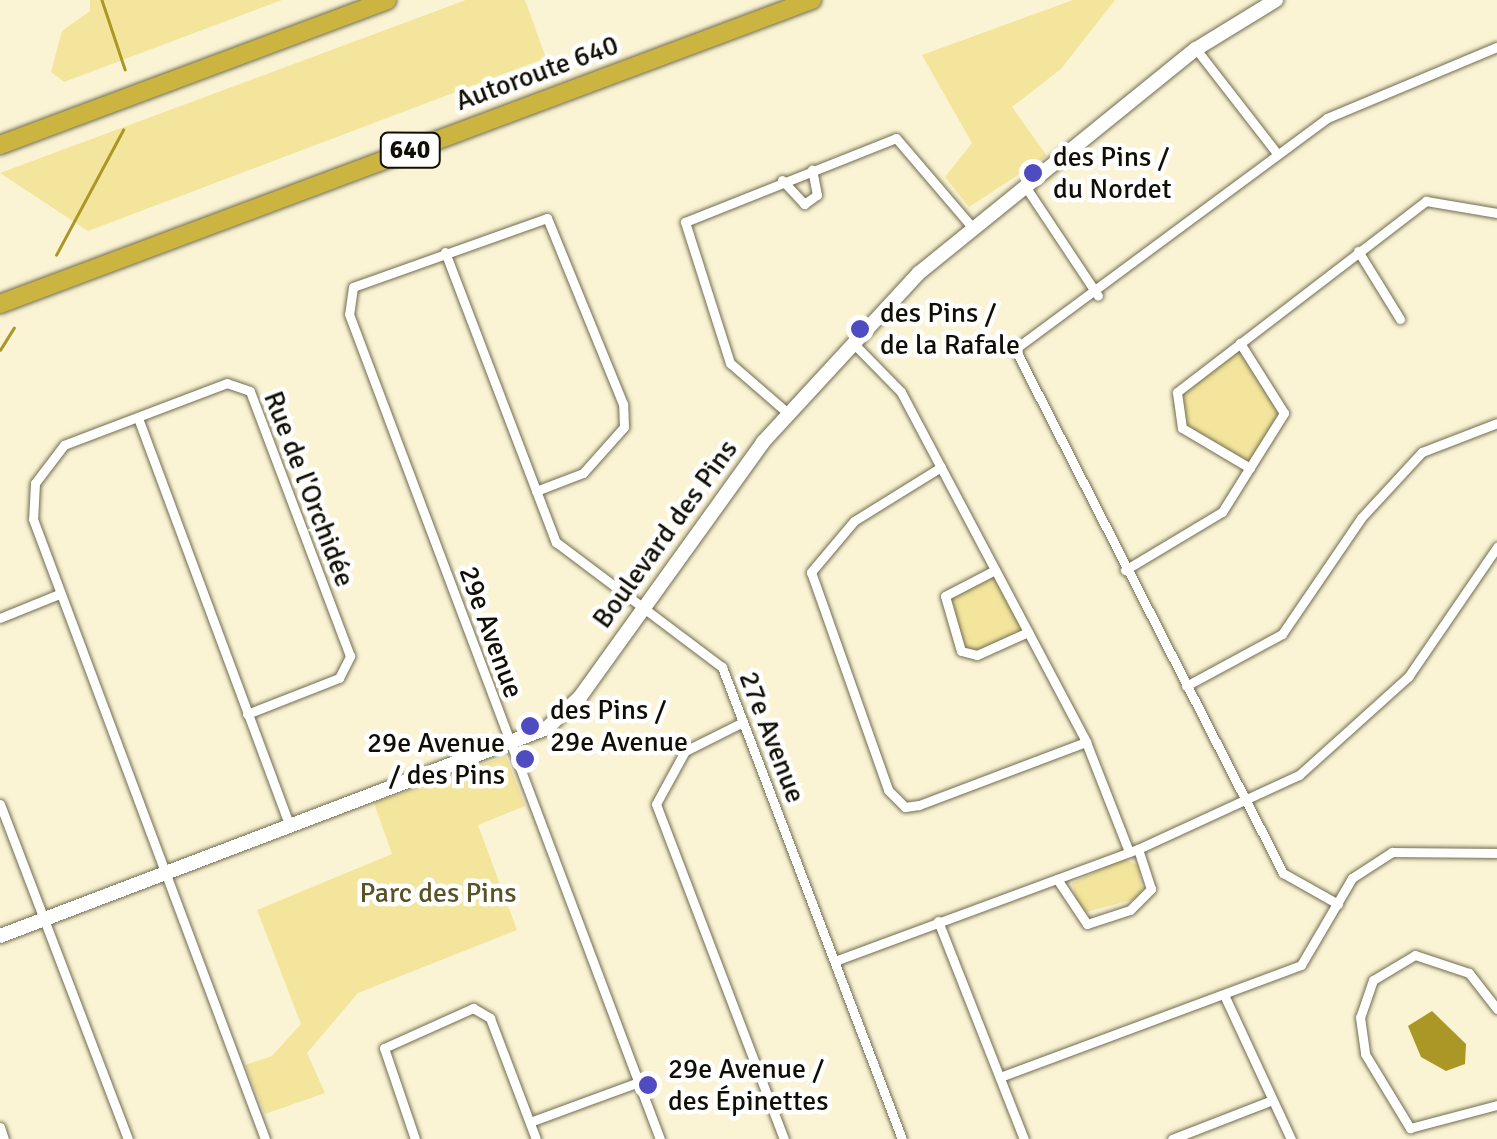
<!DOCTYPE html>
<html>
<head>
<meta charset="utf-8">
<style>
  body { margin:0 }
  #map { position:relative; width:1497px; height:1139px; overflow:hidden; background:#faf4d4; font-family:Signika,sans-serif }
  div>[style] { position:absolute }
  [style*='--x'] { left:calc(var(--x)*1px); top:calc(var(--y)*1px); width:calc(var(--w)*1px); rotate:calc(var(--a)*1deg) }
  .green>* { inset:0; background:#f3e59c }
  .water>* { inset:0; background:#ab9726 }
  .stream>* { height:2.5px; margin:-1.25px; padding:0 1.25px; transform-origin:1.25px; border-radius:1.25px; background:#ab9726 }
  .roads { filter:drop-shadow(0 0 2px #716c50) drop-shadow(0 0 2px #716c50) }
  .street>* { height:9px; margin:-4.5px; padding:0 4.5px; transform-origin:4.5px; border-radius:4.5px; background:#fff }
  .secondary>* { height:14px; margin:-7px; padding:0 7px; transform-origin:7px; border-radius:7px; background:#fff }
  .highway>* { height:18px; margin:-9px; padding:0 9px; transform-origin:9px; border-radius:9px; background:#cbb540 }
  .dots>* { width:28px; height:28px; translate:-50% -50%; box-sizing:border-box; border:5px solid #fff; border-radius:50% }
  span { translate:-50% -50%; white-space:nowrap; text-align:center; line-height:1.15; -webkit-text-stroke:9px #fff; paint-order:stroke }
  .shield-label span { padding:2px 8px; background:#fff; border:2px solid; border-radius:8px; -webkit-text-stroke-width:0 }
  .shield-label { font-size:25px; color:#110f05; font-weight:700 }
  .street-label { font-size:28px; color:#110f05 }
  .poi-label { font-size:28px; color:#110f05 }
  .left { translate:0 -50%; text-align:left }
  .right { translate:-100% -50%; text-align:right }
  .park-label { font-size:28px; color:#5a5126 }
</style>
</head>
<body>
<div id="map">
  <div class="green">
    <i style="clip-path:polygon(90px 0,282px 0,64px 82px,51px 72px,62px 31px,90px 11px)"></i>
    <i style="clip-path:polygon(466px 0,525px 0,546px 58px,88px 231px,0 173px)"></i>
    <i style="clip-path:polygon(1073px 0,1115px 0,1061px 69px,1012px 107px,1047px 156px,969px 207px,945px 177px,972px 143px,922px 55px)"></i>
    <i style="clip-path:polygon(1240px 343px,1285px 407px,1250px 468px,1182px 428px,1172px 405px)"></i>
    <i style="clip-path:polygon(995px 570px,1028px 632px,969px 655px,945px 596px)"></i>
    <i style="clip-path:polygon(506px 756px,525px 806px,478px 825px,517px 930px,358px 993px,307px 1053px,325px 1093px,265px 1114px,245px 1065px,272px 1056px,301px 1024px,257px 910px,392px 854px,374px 803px)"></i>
    <i style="clip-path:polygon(1123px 859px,1138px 865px,1143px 897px,1079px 914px,1072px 883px)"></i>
  </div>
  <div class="water">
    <i style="clip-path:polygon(1432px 1011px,1466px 1044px,1465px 1064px,1446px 1071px,1421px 1057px,1408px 1026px)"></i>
  </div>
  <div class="stream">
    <i style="--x:102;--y:0;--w:73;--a:71.6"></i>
    <i style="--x:56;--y:255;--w:142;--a:-61.8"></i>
    <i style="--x:0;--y:350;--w:26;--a:-58"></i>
  </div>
  <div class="roads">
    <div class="street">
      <i style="--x:1196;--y:49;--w:130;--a:52.2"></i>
      <i style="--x:782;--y:180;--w:33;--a:47"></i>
      <i style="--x:804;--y:204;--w:16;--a:-35"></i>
      <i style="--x:817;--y:195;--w:26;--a:-101"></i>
      <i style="--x:1027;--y:189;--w:128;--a:56.4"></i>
      <i style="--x:1358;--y:251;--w:80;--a:58.3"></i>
      <i style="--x:445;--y:252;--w:311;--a:69.1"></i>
      <i style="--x:556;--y:542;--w:208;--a:37"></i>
      <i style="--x:722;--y:667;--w:505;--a:69.13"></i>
      <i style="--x:857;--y:347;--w:63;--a:45.6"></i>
      <i style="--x:901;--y:392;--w:396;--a:62.1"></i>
      <i style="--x:1086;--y:742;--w:118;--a:68.6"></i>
      <i style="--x:790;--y:415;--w:79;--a:-139.1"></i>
      <i style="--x:730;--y:363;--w:148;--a:-107.7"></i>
      <i style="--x:685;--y:222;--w:227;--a:-21.7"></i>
      <i style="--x:896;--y:138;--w:117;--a:49.5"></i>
      <i style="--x:138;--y:418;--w:435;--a:69.6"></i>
      <i style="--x:941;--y:467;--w:102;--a:148.2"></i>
      <i style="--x:854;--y:521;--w:67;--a:130.1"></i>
      <i style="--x:811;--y:572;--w:231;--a:70.5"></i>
      <i style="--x:888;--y:790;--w:24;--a:45"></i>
      <i style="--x:905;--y:807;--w:14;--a:-8"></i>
      <i style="--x:919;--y:805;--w:178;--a:-20.7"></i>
      <i style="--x:1250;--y:468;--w:79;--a:-149.5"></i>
      <i style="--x:1182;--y:428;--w:36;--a:-98"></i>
      <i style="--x:1177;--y:392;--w:314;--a:-37.5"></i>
      <i style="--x:1426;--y:201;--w:72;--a:9.6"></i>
      <i style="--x:536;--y:491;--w:50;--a:-21"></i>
      <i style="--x:583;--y:473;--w:62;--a:-48.3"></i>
      <i style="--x:624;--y:427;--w:23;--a:-92"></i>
      <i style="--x:623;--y:404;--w:201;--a:-112.2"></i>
      <i style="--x:547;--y:218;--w:206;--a:160.4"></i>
      <i style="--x:353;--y:287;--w:27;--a:98"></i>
      <i style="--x:349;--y:314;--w:882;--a:69.35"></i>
      <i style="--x:995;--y:570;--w:56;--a:152.5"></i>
      <i style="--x:945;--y:596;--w:57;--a:73.8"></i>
      <i style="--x:961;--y:651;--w:16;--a:14"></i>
      <i style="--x:977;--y:655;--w:56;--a:-24.3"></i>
      <i style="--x:1125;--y:570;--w:113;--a:-30.9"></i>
      <i style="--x:1222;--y:512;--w:117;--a:-57.9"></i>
      <i style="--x:1284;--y:413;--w:83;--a:-122.2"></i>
      <i style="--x:0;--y:618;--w:64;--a:-22.1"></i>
      <i style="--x:1186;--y:686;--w:109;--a:-28.4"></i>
      <i style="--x:1282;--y:634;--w:140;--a:-55.7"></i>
      <i style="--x:1361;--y:518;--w:90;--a:-47.3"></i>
      <i style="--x:1422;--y:452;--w:80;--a:-21.1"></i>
      <i style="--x:247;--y:714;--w:99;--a:-21.4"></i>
      <i style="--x:339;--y:678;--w:25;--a:-63"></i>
      <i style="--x:350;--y:656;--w:283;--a:-110.7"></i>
      <i style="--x:250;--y:391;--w:24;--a:-161"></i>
      <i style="--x:227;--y:383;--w:174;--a:159.2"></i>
      <i style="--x:64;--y:445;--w:48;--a:127.3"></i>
      <i style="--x:35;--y:483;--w:36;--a:93"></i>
      <i style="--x:33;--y:519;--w:662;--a:69.48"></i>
      <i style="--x:743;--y:722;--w:65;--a:153.4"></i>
      <i style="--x:685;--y:751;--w:60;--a:118.7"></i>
      <i style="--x:656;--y:804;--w:359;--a:69.1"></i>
      <i style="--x:0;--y:804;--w:359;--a:69.1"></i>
      <i style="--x:1057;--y:879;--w:54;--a:56.3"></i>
      <i style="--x:1087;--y:924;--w:45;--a:-18"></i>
      <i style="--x:1130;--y:910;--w:30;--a:-45"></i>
      <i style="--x:1151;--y:889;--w:42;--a:-108"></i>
      <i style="--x:1338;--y:904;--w:63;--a:-150.6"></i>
      <i style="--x:1283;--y:873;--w:589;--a:-117.09"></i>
      <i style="--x:1015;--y:349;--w:388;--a:-36.5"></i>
      <i style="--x:1327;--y:118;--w:184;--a:-22.7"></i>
      <i style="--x:938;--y:921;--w:234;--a:68.5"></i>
      <i style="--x:835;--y:961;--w:323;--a:-20.3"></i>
      <i style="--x:1138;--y:849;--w:177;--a:-24.7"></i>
      <i style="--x:1299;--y:775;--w:147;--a:-42"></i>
      <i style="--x:1408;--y:677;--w:158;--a:-55.6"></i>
      <i style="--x:1225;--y:997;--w:157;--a:65.1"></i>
      <i style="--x:1497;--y:1009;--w:46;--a:-127.9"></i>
      <i style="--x:1469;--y:973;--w:57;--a:-161.6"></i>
      <i style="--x:1415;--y:955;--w:49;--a:149.2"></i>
      <i style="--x:1373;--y:980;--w:39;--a:109"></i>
      <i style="--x:1360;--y:1017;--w:37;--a:82"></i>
      <i style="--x:1365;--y:1054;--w:87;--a:58.7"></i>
      <i style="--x:1410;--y:1128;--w:90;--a:-14.8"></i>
      <i style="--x:1000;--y:1077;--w:321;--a:-20.4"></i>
      <i style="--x:1301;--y:965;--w:101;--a:-59.6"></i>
      <i style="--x:1352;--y:878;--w:48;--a:-33"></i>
      <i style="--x:1392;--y:852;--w:105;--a:0.5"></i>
      <i style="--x:530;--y:1122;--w:116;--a:-20.2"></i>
      <i style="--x:0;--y:1127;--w:13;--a:72"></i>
      <i style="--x:415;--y:1139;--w:96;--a:-108.8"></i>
      <i style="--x:384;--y:1048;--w:98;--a:-24.2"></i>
      <i style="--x:473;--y:1008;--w:20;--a:30"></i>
      <i style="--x:490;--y:1018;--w:129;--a:69.2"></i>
      <i style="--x:1172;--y:1139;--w:105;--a:-21.2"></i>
    </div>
    <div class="secondary">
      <i style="--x:0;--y:936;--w:585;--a:-20.82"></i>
      <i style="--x:547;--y:728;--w:45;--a:-43.2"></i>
      <i style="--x:580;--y:697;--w:314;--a:-54.3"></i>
      <i style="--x:763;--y:442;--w:230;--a:-47.3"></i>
      <i style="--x:919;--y:273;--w:356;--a:-39"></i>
      <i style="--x:1196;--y:49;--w:94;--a:-31.5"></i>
    </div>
    <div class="highway">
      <i style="--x:0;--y:145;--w:413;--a:-20.5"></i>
      <i style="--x:0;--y:304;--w:867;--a:-20.53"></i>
    </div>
  </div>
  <div class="dots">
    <i style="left:1033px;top:173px;background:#4f4cc2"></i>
    <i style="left:860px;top:329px;background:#4f4cc2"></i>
    <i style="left:530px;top:726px;background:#4f4cc2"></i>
    <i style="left:525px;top:759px;background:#4f4cc2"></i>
    <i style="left:648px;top:1085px;background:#4f4cc2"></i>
  </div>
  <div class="shield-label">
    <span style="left:410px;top:150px">640</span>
  </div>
  <div class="street-label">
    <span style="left:537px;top:73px;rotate:-20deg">Autoroute 640</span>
    <span style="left:309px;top:489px;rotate:69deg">Rue de l'Orchidée</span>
    <span style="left:665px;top:534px;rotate:-54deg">Boulevard des Pins</span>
    <span style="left:491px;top:632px;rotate:70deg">29e Avenue</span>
    <span style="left:772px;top:737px;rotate:69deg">27e Avenue</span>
  </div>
  <div class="poi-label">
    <span class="left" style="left:1053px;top:173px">des Pins /<br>du Nordet</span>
    <span class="left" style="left:880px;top:329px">des Pins /<br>de la Rafale</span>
    <span class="left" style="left:550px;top:726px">des Pins /<br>29e Avenue</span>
    <span class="right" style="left:505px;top:759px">29e Avenue<br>/ des Pins</span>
    <span class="left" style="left:668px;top:1085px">29e Avenue /<br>des Épinettes</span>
  </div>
  <div class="park-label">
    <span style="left:438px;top:893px">Parc des Pins</span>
  </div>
</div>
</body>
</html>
